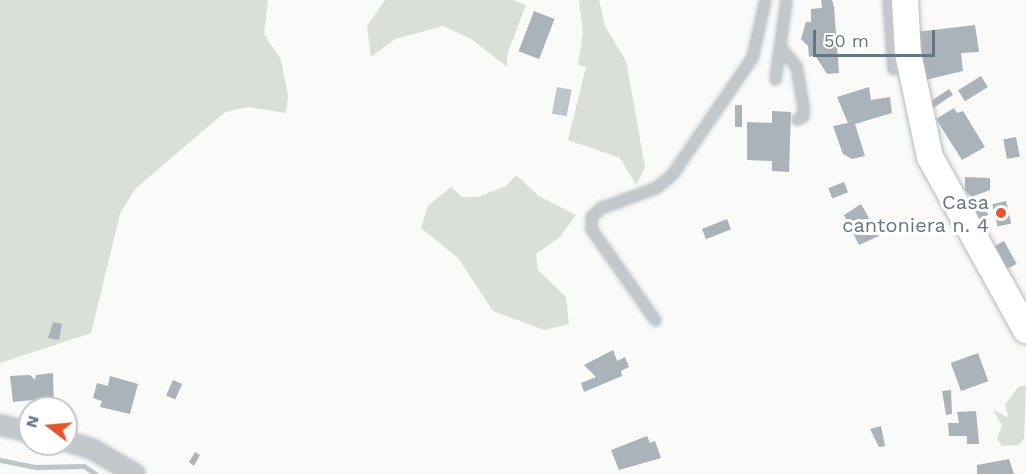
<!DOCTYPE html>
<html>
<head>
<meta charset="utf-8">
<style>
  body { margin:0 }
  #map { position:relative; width:1026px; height:474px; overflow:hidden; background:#fafaf8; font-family:"Work Sans",sans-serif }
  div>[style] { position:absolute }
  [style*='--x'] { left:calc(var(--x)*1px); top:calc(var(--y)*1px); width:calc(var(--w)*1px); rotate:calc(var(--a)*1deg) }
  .green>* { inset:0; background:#dadfd7 }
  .water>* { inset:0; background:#bbc7cb; transform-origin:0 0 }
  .stream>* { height:4.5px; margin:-2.25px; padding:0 2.25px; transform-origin:2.25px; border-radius:2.25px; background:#bbc7cb }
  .building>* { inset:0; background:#aab3b9; transform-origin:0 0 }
  .roads { filter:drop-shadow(0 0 2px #b3babf) drop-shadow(0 0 2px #b3babf) }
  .service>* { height:9px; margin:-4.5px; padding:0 4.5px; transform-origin:4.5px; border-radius:4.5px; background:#c3c8cc }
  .minor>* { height:18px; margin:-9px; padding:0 9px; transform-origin:9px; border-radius:9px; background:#c3c8cc }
  .secondary>* { height:26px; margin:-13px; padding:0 13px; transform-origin:13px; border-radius:13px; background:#fff }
  .dots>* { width:16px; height:16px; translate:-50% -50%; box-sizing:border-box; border:3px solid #fff; border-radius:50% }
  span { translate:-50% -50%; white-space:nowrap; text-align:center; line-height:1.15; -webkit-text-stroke:6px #fff; paint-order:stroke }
  .poi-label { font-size:20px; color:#657683 }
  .right { translate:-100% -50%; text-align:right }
  .north { position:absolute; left:18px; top:396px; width:60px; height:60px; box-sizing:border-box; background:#fff; border:2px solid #c1c8cd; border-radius:50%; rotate:286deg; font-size:16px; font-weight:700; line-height:24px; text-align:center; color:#657683 }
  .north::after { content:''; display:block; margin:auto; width:21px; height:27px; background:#e4572e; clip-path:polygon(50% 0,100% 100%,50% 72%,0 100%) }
  .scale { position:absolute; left:813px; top:30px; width:122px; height:27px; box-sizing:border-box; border:3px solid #657683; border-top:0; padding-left:8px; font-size:18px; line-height:21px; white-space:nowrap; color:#657683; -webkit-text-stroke:4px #fff; paint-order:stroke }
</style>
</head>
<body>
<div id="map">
  <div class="green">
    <i style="clip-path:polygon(0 0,268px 0,264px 34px,281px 60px,288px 96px,286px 113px,248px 107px,225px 112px,135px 189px,120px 214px,91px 333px,0 363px)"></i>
    <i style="clip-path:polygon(385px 0,513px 0,526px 5px,507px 55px,507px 67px,471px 39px,443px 26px,395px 39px,371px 57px,367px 26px)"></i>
    <i style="clip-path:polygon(579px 0,599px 0,605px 26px,626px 61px,645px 167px,636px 185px,620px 158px,568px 140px,586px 67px,578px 65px,583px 32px)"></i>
    <i style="clip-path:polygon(516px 175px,539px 196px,576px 215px,560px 237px,536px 254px,538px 270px,566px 297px,569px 324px,544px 330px,493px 311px,458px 258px,421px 228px,428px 206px,451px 187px,462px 197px,478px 197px,506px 186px)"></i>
    <i style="clip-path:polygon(1026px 385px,1024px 438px,1019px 445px,1002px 446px,997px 439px,1002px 426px,993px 410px,1009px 418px,1005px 405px,1018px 387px)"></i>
  </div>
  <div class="water">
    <i style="left:557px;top:87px;width:15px;height:27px;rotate:11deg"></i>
  </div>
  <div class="stream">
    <i style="--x:0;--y:460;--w:38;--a:11"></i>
    <i style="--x:37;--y:467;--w:47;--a:-1.2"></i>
    <i style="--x:84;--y:466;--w:14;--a:34"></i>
  </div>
  <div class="building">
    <i style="clip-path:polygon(821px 0,832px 0,834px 7px,839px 73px,827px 74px,815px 55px,809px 57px,808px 46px,801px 39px,806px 22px,811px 22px,811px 9px,822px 8px)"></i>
    <i style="left:534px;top:11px;width:22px;height:43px;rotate:21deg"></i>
    <i style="clip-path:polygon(975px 25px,979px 52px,961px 53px,963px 71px,921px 81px,916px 32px)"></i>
    <i style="left:981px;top:76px;width:13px;height:27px;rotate:58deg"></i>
    <i style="clip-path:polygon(869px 87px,871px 100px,890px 97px,892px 113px,855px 124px,865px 156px,852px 159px,843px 154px,833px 126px,848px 123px,837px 97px)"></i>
    <i style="left:949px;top:89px;width:7px;height:26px;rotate:56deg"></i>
    <i style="left:735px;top:105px;width:7px;height:22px"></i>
    <i style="clip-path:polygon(954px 108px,957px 113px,963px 111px,985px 147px,962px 160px,936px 119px)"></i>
    <i style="clip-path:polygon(772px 111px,791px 112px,789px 172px,772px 171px,772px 161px,747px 160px,747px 122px,772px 123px)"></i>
    <i style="left:1016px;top:137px;width:20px;height:13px;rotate:79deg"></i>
    <i style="clip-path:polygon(965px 177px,990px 178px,990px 190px,971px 197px,965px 190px)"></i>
    <i style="left:844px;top:182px;width:11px;height:17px;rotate:68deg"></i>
    <i style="clip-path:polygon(984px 199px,988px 215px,972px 222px,964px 206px)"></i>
    <i style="left:1006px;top:201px;width:23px;height:14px;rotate:77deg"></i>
    <i style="clip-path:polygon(861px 204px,879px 236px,859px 245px,844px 215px)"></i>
    <i style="left:727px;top:219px;width:11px;height:27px;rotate:68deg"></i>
    <i style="left:1004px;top:241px;width:26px;height:11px;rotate:61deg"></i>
    <i style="clip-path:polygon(53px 322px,62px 324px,59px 340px,48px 338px)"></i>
    <i style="clip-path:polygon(613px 350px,617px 361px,625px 357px,629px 367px,621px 371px,622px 376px,584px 392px,581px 383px,596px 377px,584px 365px)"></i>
    <i style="left:978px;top:353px;width:30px;height:29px;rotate:70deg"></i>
    <i style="clip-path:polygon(53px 373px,54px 408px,40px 408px,33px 400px,13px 402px,10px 376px,30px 375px,35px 380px,36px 375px)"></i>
    <i style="clip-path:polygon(110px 376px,138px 384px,130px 414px,100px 407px,102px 401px,93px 398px,97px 383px,108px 386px)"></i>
    <i style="left:173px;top:380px;width:10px;height:17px;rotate:24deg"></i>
    <i style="clip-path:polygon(951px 390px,952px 414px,946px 415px,942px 391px)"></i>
    <i style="clip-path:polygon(976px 411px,979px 444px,967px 444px,967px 436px,949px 436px,948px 423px,959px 423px,957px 412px)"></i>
    <i style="clip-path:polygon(881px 426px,885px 446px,879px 447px,870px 429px)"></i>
    <i style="clip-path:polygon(647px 436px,650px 443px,655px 441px,661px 458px,619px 470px,611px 450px)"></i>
    <i style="clip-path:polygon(195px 452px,200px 455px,194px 466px,189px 462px)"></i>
    <i style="clip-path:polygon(1009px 459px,1014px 474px,977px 474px,977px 465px)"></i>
  </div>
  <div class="roads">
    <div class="service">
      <i style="--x:888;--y:0;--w:69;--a:85.9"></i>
      <i style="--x:780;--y:47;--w:25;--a:50"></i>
      <i style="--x:796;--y:66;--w:41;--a:80.1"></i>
      <i style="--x:803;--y:106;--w:10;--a:90"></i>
      <i style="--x:803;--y:116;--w:7;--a:153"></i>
      <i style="--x:775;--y:79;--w:80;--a:-82.1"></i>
      <i style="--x:655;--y:320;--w:111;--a:-125.1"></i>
      <i style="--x:591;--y:229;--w:12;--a:-90"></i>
      <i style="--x:591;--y:217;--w:13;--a:-45"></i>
      <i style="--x:600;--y:208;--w:59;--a:-20"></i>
      <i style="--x:655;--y:188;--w:22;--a:-39"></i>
      <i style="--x:672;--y:174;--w:142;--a:-55.6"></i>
      <i style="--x:752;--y:57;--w:58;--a:-77.2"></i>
    </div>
    <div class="minor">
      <i style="--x:0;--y:425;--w:31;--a:13"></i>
      <i style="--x:66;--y:441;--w:27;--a:17"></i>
      <i style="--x:92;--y:449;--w:50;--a:30.2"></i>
    </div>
    <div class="secondary">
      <i style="--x:905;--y:0;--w:53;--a:86.8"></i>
      <i style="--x:908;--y:53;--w:106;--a:78.1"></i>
      <i style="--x:930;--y:157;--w:198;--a:61"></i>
    </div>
  </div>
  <div class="dots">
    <i style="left:1001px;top:213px;background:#e4572e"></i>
  </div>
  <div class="poi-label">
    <span class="right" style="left:989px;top:214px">Casa<br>cantoniera n. 4</span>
  </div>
  <div class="north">N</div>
  <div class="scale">50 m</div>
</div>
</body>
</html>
